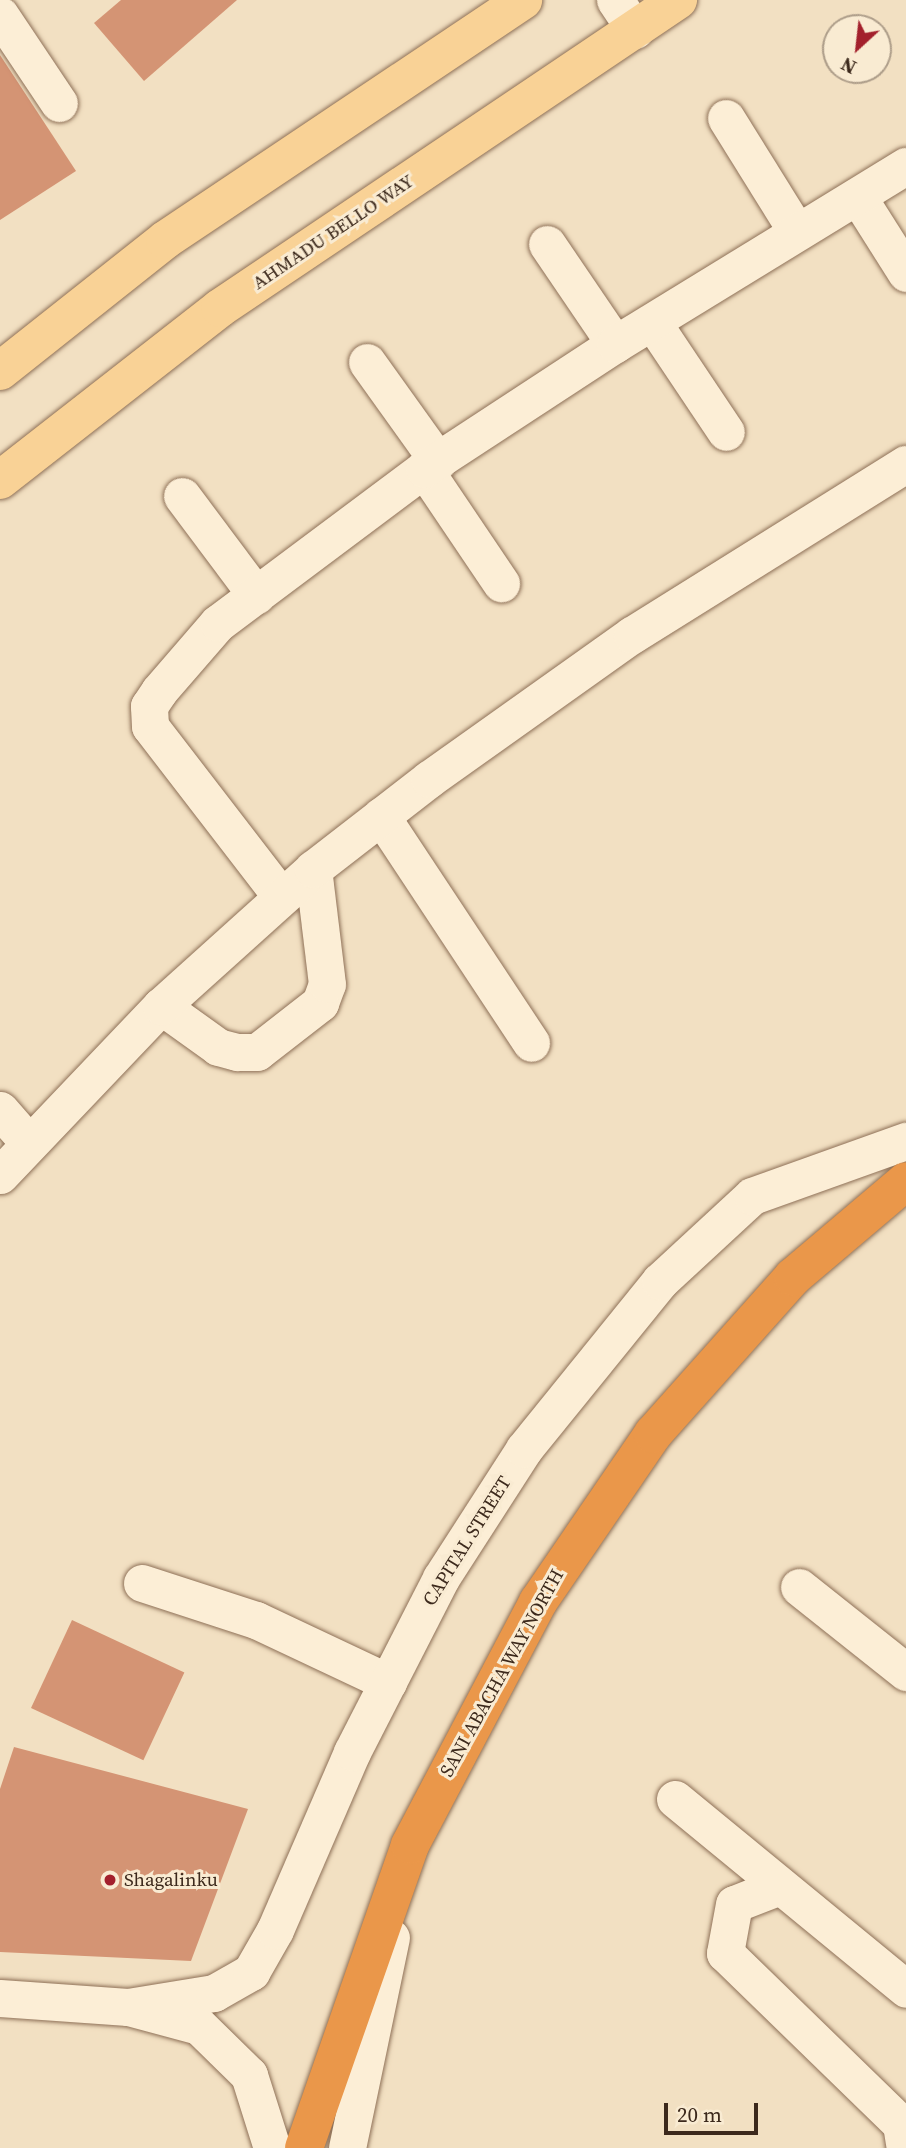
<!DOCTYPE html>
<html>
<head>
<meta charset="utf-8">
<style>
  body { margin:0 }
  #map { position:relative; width:906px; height:2148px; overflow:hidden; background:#f2e0c2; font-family:"Source Serif 4",serif }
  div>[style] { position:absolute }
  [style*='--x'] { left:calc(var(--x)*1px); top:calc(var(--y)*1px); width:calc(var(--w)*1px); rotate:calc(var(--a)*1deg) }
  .building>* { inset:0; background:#d49474; transform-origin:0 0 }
  .roads { filter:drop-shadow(0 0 2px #8e7057) drop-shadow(0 0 2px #8e7057) }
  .minor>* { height:37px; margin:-18.5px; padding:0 18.5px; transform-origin:18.5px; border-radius:18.5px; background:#fceed6 }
  .major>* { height:38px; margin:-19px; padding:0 19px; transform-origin:19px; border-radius:19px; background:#f9d296 }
  .highway>* { height:38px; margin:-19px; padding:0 19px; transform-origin:19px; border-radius:19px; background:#ea974a }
  .dots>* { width:19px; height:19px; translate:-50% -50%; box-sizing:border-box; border:4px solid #f9ebd2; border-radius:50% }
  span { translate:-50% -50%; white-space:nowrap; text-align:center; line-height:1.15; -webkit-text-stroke:6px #f9ebd2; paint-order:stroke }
  .street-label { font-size:19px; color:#3c291c }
  .poi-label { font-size:19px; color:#3c291c }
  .left { translate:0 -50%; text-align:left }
  .north { position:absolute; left:822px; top:14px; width:70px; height:70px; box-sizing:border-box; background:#f9ebd2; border:2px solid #ad9d89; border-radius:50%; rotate:207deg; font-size:19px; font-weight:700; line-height:28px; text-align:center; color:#3c291c }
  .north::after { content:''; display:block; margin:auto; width:24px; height:32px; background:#a3202c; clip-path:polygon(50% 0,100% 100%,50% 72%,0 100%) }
  .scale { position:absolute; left:664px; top:2103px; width:94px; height:32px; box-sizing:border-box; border:4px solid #3c291c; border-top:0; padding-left:9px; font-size:21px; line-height:24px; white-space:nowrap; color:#3c291c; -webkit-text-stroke:5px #f9ebd2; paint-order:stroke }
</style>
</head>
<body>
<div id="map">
  <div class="building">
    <i style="clip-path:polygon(121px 0,237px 0,144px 81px,94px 23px)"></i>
    <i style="clip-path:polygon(0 55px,76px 171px,0 220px)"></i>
    <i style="left:72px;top:1620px;width:124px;height:97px;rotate:25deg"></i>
    <i style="clip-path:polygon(14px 1747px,248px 1809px,191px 1961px,0 1952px,0 1789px)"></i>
  </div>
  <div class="roads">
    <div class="minor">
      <i style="--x:615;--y:0;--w:36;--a:56"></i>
      <i style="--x:0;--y:15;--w:106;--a:56.2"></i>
      <i style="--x:726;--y:118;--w:134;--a:58.1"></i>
      <i style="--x:858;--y:197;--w:90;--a:57.7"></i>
      <i style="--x:547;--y:244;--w:121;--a:55.8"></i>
      <i style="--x:653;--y:323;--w:131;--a:56.2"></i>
      <i style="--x:367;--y:362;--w:122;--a:54.4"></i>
      <i style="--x:424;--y:469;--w:138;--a:56"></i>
      <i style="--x:182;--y:496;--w:124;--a:53.2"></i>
      <i style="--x:381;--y:816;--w:272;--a:56.5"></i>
      <i style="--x:280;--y:895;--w:213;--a:-127.6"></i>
      <i style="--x:150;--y:726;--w:20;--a:-93"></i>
      <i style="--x:149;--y:706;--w:18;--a:-56"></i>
      <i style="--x:159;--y:691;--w:90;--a:-49.1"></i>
      <i style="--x:218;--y:623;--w:257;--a:-36.8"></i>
      <i style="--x:424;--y:469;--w:228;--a:-33.2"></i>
      <i style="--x:615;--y:344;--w:341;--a:-31.5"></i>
      <i style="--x:161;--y:1006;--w:70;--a:35.7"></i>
      <i style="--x:218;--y:1047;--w:20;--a:15"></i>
      <i style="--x:237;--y:1052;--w:20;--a:0"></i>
      <i style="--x:257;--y:1052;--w:80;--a:-37.9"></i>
      <i style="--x:320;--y:1003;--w:20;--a:-70"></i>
      <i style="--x:327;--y:984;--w:116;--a:-96.9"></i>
      <i style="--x:0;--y:1110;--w:43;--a:48.8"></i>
      <i style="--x:0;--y:1175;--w:233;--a:-46.4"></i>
      <i style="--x:161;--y:1006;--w:205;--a:-42"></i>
      <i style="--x:313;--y:869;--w:147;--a:-37.8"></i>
      <i style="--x:429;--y:779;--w:249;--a:-35.4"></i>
      <i style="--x:632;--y:635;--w:323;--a:-32"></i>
      <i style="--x:142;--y:1583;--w:120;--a:18"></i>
      <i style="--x:256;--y:1620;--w:146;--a:25.2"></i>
      <i style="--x:799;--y:1587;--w:137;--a:38.5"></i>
      <i style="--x:675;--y:1799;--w:299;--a:39.4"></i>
      <i style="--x:780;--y:1886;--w:49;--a:158.6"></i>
      <i style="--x:734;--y:1904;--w:50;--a:100.4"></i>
      <i style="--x:725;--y:1953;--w:245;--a:44.2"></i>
      <i style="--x:901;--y:2124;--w:24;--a:81"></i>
      <i style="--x:0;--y:1998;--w:128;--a:4"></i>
      <i style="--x:128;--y:2007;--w:73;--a:15"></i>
      <i style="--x:199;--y:2026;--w:70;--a:44.4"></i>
      <i style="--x:249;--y:2075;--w:77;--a:72.5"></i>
      <i style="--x:128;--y:2007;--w:87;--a:-9.2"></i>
      <i style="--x:214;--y:1993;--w:43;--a:-29.6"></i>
      <i style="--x:251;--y:1972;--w:48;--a:-60.3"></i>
      <i style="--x:275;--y:1930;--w:194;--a:-66.6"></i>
      <i style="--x:352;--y:1752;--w:195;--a:-62.9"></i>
      <i style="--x:441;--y:1578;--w:153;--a:-57.2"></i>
      <i style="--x:524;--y:1449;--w:216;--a:-51"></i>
      <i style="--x:660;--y:1281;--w:125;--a:-42.7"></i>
      <i style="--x:752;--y:1196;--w:164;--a:-19.7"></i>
      <i style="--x:347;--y:2148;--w:215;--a:-78.2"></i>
    </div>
    <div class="major">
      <i style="--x:0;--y:371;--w:211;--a:-38.4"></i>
      <i style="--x:165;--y:240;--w:431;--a:-33.8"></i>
      <i style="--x:0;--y:480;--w:279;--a:-38"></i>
      <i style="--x:220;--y:308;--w:552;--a:-33.92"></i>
    </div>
    <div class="highway">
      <i style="--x:304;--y:2148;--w:321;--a:-70.7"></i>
      <i style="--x:410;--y:1845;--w:275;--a:-62.2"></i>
      <i style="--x:538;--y:1602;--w:204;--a:-55.6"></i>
      <i style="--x:653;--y:1434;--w:210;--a:-48.3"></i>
      <i style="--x:793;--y:1277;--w:148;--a:-40.3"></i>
    </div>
  </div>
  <div class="dots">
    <i style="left:110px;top:1880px;background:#a3202c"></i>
  </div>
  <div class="street-label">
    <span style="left:333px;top:232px;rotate:-34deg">AHMADU BELLO WAY</span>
    <span style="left:467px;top:1541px;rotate:-58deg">CAPITAL STREET</span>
    <span style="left:502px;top:1673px;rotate:-61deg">SANI ABACHA WAY NORTH</span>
  </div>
  <div class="poi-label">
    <span class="left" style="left:124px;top:1880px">Shagalinku</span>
  </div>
  <div class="north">N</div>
  <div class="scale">20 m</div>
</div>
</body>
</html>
